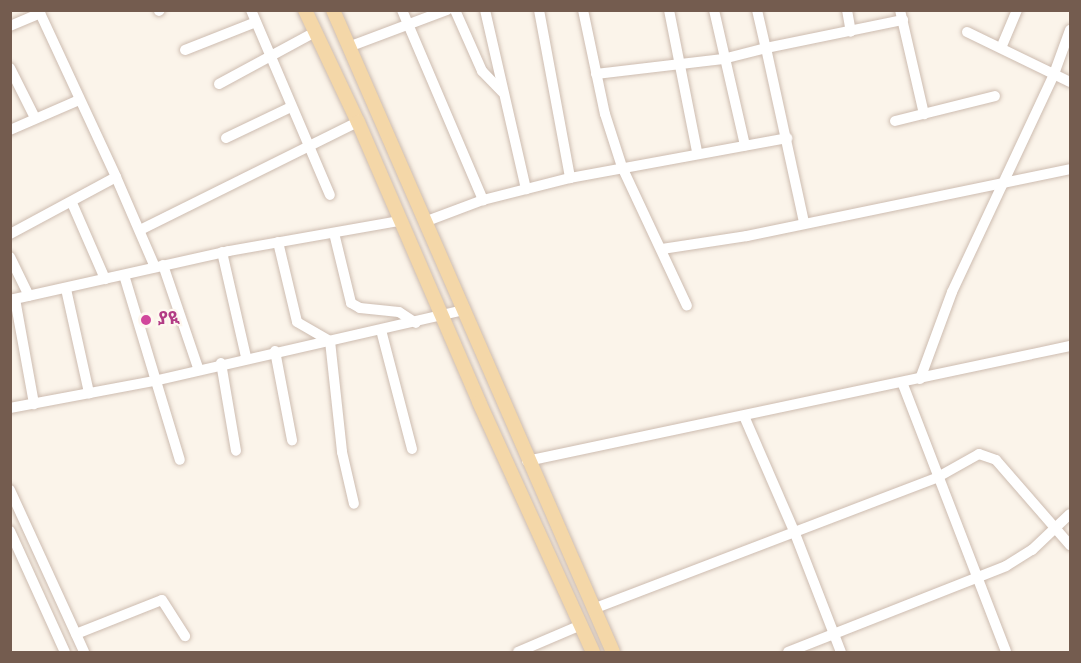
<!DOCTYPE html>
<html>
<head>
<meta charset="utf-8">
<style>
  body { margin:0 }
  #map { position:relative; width:1081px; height:663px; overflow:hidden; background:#fbf4ea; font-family:Overpass,"Noto Sans Ethiopic",sans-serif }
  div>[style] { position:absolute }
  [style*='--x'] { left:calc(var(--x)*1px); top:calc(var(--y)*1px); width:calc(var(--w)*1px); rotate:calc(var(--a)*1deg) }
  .roads { filter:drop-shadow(0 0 2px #cdbcb0) drop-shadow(0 0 2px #cdbcb0) }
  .minor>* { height:10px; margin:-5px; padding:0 5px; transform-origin:5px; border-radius:5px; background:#fff }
  .major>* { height:14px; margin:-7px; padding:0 7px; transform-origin:7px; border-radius:7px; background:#f4d7a8 }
  .dots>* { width:16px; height:16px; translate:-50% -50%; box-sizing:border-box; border:3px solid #fef8f0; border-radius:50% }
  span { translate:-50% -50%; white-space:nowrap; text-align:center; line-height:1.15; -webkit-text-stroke:4.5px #fef8f0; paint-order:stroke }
  .hotel-label { font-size:18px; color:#b23c85; font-weight:700 }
  .left { translate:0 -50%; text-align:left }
  .frame { position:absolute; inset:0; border:12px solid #745c4f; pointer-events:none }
</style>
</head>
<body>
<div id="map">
  <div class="roads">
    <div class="minor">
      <i style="--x:251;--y:10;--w:201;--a:66.9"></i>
      <i style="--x:402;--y:10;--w:207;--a:66.9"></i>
      <i style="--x:455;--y:10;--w:67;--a:66.1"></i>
      <i style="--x:482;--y:71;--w:29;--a:46"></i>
      <i style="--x:485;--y:10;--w:184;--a:77.1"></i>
      <i style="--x:539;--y:10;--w:171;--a:79.5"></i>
      <i style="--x:583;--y:10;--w:106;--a:78.1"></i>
      <i style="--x:605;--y:114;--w:56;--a:72.2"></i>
      <i style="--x:622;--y:167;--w:153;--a:64.9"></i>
      <i style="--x:669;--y:10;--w:145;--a:78.8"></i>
      <i style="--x:714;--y:10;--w:139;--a:77.1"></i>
      <i style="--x:757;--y:10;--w:39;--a:77"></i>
      <i style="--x:766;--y:48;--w:140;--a:-11.6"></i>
      <i style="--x:847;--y:10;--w:22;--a:80"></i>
      <i style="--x:900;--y:10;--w:107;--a:77"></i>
      <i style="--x:159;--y:11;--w:1;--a:-45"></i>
      <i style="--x:10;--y:26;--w:33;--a:-23"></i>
      <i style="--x:40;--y:13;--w:181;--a:65.1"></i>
      <i style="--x:116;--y:177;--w:120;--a:151.7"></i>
      <i style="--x:967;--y:32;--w:114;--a:25.9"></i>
      <i style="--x:351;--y:46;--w:103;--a:-20.6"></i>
      <i style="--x:1001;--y:48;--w:41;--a:-67.2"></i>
      <i style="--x:185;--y:50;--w:76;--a:-21.5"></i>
      <i style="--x:10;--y:68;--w:56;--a:63.4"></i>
      <i style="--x:596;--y:74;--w:128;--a:-6.7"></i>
      <i style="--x:723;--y:59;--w:44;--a:-14.3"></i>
      <i style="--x:766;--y:48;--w:178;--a:77.7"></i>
      <i style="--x:219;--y:84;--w:109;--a:-28.4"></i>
      <i style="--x:895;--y:121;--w:103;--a:-14"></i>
      <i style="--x:10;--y:130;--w:75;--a:-23.5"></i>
      <i style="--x:226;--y:138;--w:72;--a:-25.5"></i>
      <i style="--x:116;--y:177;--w:98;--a:66.6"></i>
      <i style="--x:72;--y:203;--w:83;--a:66.5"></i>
      <i style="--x:427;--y:221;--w:60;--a:-20.6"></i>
      <i style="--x:483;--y:200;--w:90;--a:-14.2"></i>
      <i style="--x:570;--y:178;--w:221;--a:-10.4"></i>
      <i style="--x:140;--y:230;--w:243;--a:-26.4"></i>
      <i style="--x:334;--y:233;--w:72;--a:76.3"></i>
      <i style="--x:351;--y:303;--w:10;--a:29"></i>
      <i style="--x:360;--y:308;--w:39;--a:6"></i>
      <i style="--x:399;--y:312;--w:20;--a:33"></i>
      <i style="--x:278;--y:242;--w:82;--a:76.6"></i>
      <i style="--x:297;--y:322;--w:38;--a:30"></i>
      <i style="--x:330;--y:341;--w:112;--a:83.8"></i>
      <i style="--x:342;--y:452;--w:53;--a:77"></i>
      <i style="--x:662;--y:249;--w:86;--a:-8.7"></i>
      <i style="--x:747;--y:236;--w:330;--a:-11.7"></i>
      <i style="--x:222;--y:252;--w:108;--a:77.1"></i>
      <i style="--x:10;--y:257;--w:43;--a:64"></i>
      <i style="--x:163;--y:265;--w:109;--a:71.2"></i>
      <i style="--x:124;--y:275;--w:193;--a:73.2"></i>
      <i style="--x:66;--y:289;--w:107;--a:77.5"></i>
      <i style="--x:15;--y:299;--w:107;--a:79.7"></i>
      <i style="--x:10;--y:300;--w:224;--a:-12.6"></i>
      <i style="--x:229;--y:251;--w:174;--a:-10"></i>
      <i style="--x:381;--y:330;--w:123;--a:75.4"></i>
      <i style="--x:275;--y:351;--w:91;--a:79.2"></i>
      <i style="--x:221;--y:363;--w:89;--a:80.3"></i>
      <i style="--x:920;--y:379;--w:93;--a:-69.8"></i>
      <i style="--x:952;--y:292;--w:241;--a:-64.9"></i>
      <i style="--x:1054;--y:74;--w:47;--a:-70"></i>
      <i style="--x:902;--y:382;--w:289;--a:68.9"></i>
      <i style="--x:10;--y:408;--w:147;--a:-10.6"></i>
      <i style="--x:154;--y:381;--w:319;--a:-12.9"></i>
      <i style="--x:744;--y:416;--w:125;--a:66.5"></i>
      <i style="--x:794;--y:531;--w:130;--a:68.8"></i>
      <i style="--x:527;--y:461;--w:555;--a:-11.96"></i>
      <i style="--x:10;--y:490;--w:178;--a:65.4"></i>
      <i style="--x:10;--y:531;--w:133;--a:65.6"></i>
      <i style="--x:593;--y:609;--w:369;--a:-20.9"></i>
      <i style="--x:938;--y:477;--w:47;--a:-29.3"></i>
      <i style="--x:979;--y:454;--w:18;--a:19"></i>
      <i style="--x:996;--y:460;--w:113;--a:49"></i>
      <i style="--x:76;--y:634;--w:92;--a:-21.6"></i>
      <i style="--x:162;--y:600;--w:43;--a:57.4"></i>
      <i style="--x:518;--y:652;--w:69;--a:-23.2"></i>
      <i style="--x:788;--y:652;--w:234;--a:-21.5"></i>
      <i style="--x:1006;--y:566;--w:31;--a:-32"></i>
      <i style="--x:1032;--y:550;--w:52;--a:-43.5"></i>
    </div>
    <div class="major">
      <i style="--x:305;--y:10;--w:124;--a:64.7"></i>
      <i style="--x:358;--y:122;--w:305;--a:66.6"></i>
      <i style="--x:479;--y:402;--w:275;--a:65.5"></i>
      <i style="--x:333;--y:10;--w:700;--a:66.44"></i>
    </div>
  </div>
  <div class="dots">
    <i style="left:146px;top:320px;background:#d1479c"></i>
  </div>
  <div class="hotel-label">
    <span class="left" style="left:158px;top:320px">ያዪ</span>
  </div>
  <div class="frame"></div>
</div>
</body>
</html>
